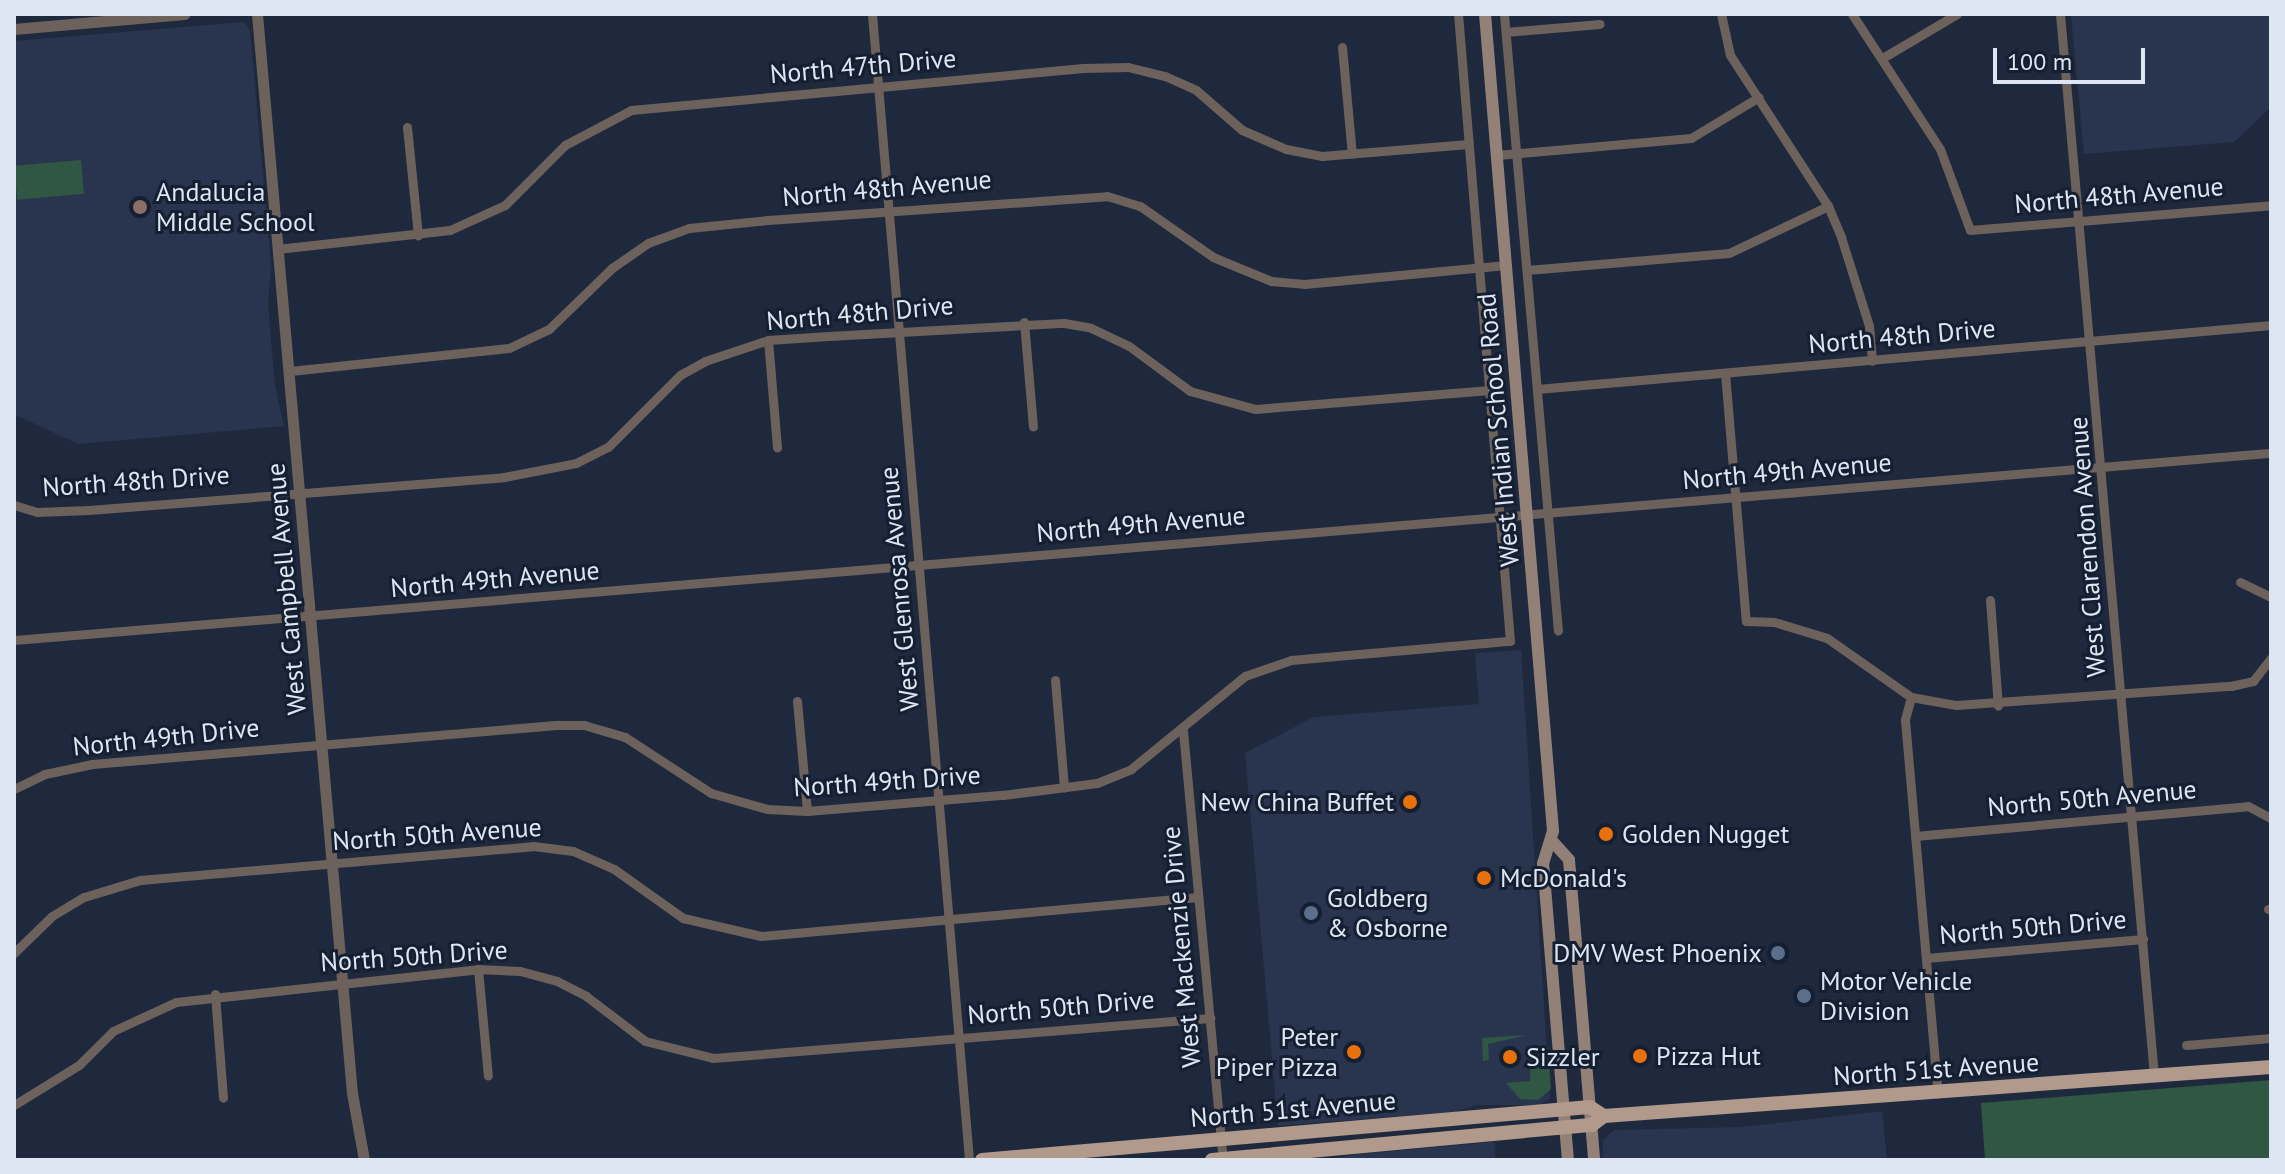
<!DOCTYPE html>
<html>
<head>
<meta charset="utf-8">
<style>
  body { margin:0 }
  #map { position:relative; width:2285px; height:1174px; overflow:hidden; background:#1f293d; font-family:"PT Sans",sans-serif }
  div>[style] { position:absolute }
  [style*='--x'] { left:calc(var(--x)*1px); top:calc(var(--y)*1px); width:calc(var(--w)*1px); rotate:calc(var(--a)*1deg) }
  .built>* { inset:0; background:#29354e }
  .green>* { inset:0; background:#305743; transform-origin:0 0 }
  .minor>* { height:9px; margin:-4.5px; padding:0 4.5px; transform-origin:4.5px; border-radius:4.5px; background:#6d615b }
  .tertiary>* { height:11px; margin:-5.5px; padding:0 5.5px; transform-origin:5.5px; border-radius:5.5px; background:#6d615b }
  .secondary>* { height:12px; margin:-6px; padding:0 6px; transform-origin:6px; border-radius:6px; background:#938177 }
  .primary>* { height:14px; margin:-7px; padding:0 7px; transform-origin:7px; border-radius:7px; background:#b1998c }
  .dots>* { width:22px; height:22px; translate:-50% -50%; box-sizing:border-box; border:4px solid #151f32; border-radius:50% }
  span { translate:-50% -50%; white-space:nowrap; text-align:center; line-height:1.15; -webkit-text-stroke:6px #151f32; paint-order:stroke }
  .street-label { font-size:26px; color:#dee5f3 }
  .poi-label { font-size:26px; color:#dee5f3 }
  .left { translate:0 -50%; text-align:left }
  .right { translate:-100% -50%; text-align:right }
  .frame { position:absolute; inset:0; border:16px solid #dee5f3; pointer-events:none }
  .scale { position:absolute; left:1993px; top:48px; width:152px; height:36px; box-sizing:border-box; border:4px solid #dee5f3; border-top:0; padding-left:10px; font-size:24px; line-height:28px; white-space:nowrap; color:#dee5f3; -webkit-text-stroke:6px #151f32; paint-order:stroke }
</style>
</head>
<body>
<div id="map">
  <div class="built">
    <i style="clip-path:polygon(2071px 14px,2271px 14px,2271px 107px,2234px 142px,2084px 154px)"></i>
    <i style="clip-path:polygon(244px 22px,250px 31px,271px 265px,268px 304px,275px 386px,284px 426px,78px 444px,14px 414px,14px 41px)"></i>
    <i style="clip-path:polygon(1521px 650px,1550px 1099px,1540px 1105px,1476px 1105px,1455px 1112px,1278px 1126px,1245px 753px,1314px 717px,1479px 704px,1475px 653px)"></i>
    <i style="clip-path:polygon(1882px 1111px,1887px 1160px,1603px 1160px,1603px 1140px,1614px 1130px,1743px 1127px)"></i>
    <i style="clip-path:polygon(1494px 1142px,1496px 1160px,1322px 1160px,1359px 1154px)"></i>
  </div>
  <div class="green">
    <i style="left:81px;top:160px;width:34px;height:67px;rotate:85deg"></i>
    <i style="clip-path:polygon(1527px 1035px,1488px 1044px,1489px 1060px,1483px 1061px,1482px 1038px)"></i>
    <i style="clip-path:polygon(1548px 1047px,1551px 1089px,1538px 1100px,1520px 1099px,1506px 1083px,1530px 1081px,1531px 1055px)"></i>
    <i style="clip-path:polygon(2271px 1080px,2271px 1160px,1985px 1160px,1981px 1103px)"></i>
  </div>
  <div class="minor">
    <i style="--x:872;--y:14;--w:1150;--a:85.16"></i>
    <i style="--x:1504;--y:14;--w:619;--a:85"></i>
    <i style="--x:1721;--y:14;--w:42;--a:77.6"></i>
    <i style="--x:1730;--y:55;--w:180;--a:57"></i>
    <i style="--x:1828;--y:206;--w:34;--a:67"></i>
    <i style="--x:1841;--y:237;--w:93;--a:72.5"></i>
    <i style="--x:1869;--y:326;--w:35;--a:85"></i>
    <i style="--x:1852;--y:14;--w:161;--a:56.9"></i>
    <i style="--x:1940;--y:149;--w:86;--a:69.7"></i>
    <i style="--x:1970;--y:230;--w:302;--a:-4.7"></i>
    <i style="--x:2060;--y:14;--w:1066;--a:84.94"></i>
    <i style="--x:1506;--y:32;--w:94;--a:-4.9"></i>
    <i style="--x:1342;--y:47;--w:107;--a:84.7"></i>
    <i style="--x:1884;--y:57;--w:85;--a:-30.5"></i>
    <i style="--x:407;--y:127;--w:109;--a:84.2"></i>
    <i style="--x:1497;--y:155;--w:195;--a:-5"></i>
    <i style="--x:1691;--y:138;--w:79;--a:-31.1"></i>
    <i style="--x:277;--y:249;--w:174;--a:-6.3"></i>
    <i style="--x:450;--y:230;--w:60;--a:-24.4"></i>
    <i style="--x:505;--y:205;--w:85;--a:-45"></i>
    <i style="--x:565;--y:145;--w:75;--a:-27.9"></i>
    <i style="--x:631;--y:110;--w:454;--a:-5.3"></i>
    <i style="--x:1083;--y:68;--w:45;--a:-1.3"></i>
    <i style="--x:1128;--y:67;--w:38;--a:14"></i>
    <i style="--x:1165;--y:76;--w:34;--a:24"></i>
    <i style="--x:1196;--y:90;--w:61;--a:41"></i>
    <i style="--x:1242;--y:130;--w:48;--a:23.4"></i>
    <i style="--x:1286;--y:149;--w:37;--a:11"></i>
    <i style="--x:1322;--y:156;--w:147;--a:-4.7"></i>
    <i style="--x:1527;--y:270;--w:203;--a:-4.8"></i>
    <i style="--x:1729;--y:253;--w:110;--a:-25.4"></i>
    <i style="--x:1024;--y:322;--w:105;--a:85.1"></i>
    <i style="--x:768;--y:340;--w:108;--a:85.2"></i>
    <i style="--x:290;--y:371;--w:220;--a:-6"></i>
    <i style="--x:509;--y:348;--w:44;--a:-25.4"></i>
    <i style="--x:549;--y:329;--w:88;--a:-44.1"></i>
    <i style="--x:612;--y:268;--w:44;--a:-34.8"></i>
    <i style="--x:648;--y:243;--w:44;--a:-20.1"></i>
    <i style="--x:689;--y:228;--w:79;--a:-5.8"></i>
    <i style="--x:768;--y:220;--w:340;--a:-4"></i>
    <i style="--x:1107;--y:196;--w:34;--a:17"></i>
    <i style="--x:1140;--y:206;--w:89;--a:34.9"></i>
    <i style="--x:1213;--y:257;--w:63;--a:22.5"></i>
    <i style="--x:1271;--y:281;--w:33;--a:5"></i>
    <i style="--x:1304;--y:284;--w:203;--a:-5.4"></i>
    <i style="--x:1725;--y:373;--w:249;--a:85.2"></i>
    <i style="--x:1746;--y:621;--w:28;--a:2"></i>
    <i style="--x:1774;--y:622;--w:55;--a:16.8"></i>
    <i style="--x:1827;--y:638;--w:103;--a:35.1"></i>
    <i style="--x:1911;--y:697;--w:46;--a:10.1"></i>
    <i style="--x:1956;--y:705;--w:276;--a:-4"></i>
    <i style="--x:2231;--y:686;--w:23;--a:-13"></i>
    <i style="--x:2253;--y:681;--w:29;--a:-52"></i>
    <i style="--x:1537;--y:389;--w:737;--a:-4.98"></i>
    <i style="--x:14;--y:505;--w:24;--a:17"></i>
    <i style="--x:37;--y:512;--w:52;--a:-2.2"></i>
    <i style="--x:89;--y:510;--w:416;--a:-4.5"></i>
    <i style="--x:504;--y:477;--w:73;--a:-11"></i>
    <i style="--x:576;--y:463;--w:36;--a:-27"></i>
    <i style="--x:608;--y:447;--w:102;--a:-45"></i>
    <i style="--x:680;--y:375;--w:29;--a:-29"></i>
    <i style="--x:705;--y:361;--w:66;--a:-18.4"></i>
    <i style="--x:768;--y:340;--w:61;--a:-3.8"></i>
    <i style="--x:829;--y:336;--w:235;--a:-3.2"></i>
    <i style="--x:1064;--y:323;--w:27;--a:10"></i>
    <i style="--x:1091;--y:328;--w:42;--a:25.3"></i>
    <i style="--x:1129;--y:346;--w:76;--a:36.4"></i>
    <i style="--x:1190;--y:391;--w:67;--a:15.5"></i>
    <i style="--x:1255;--y:409;--w:236;--a:-4.6"></i>
    <i style="--x:2240;--y:582;--w:34;--a:26"></i>
    <i style="--x:1990;--y:600;--w:106;--a:85.7"></i>
    <i style="--x:14;--y:640;--w:2265;--a:-4.74"></i>
    <i style="--x:1055;--y:680;--w:108;--a:85.2"></i>
    <i style="--x:1911;--y:697;--w:24;--a:105"></i>
    <i style="--x:1905;--y:720;--w:375;--a:85"></i>
    <i style="--x:797;--y:701;--w:110;--a:84.8"></i>
    <i style="--x:1183;--y:731;--w:430;--a:84.7"></i>
    <i style="--x:14;--y:789;--w:34;--a:-26"></i>
    <i style="--x:45;--y:774;--w:48;--a:-12"></i>
    <i style="--x:92;--y:764;--w:468;--a:-4.8"></i>
    <i style="--x:558;--y:725;--w:26;--a:0"></i>
    <i style="--x:584;--y:725;--w:43;--a:16.3"></i>
    <i style="--x:625;--y:737;--w:103;--a:33.1"></i>
    <i style="--x:711;--y:793;--w:58;--a:15.9"></i>
    <i style="--x:767;--y:809;--w:40;--a:2.9"></i>
    <i style="--x:807;--y:811;--w:197;--a:-4.7"></i>
    <i style="--x:1003;--y:795;--w:95;--a:-7.3"></i>
    <i style="--x:1097;--y:783;--w:37;--a:-22"></i>
    <i style="--x:1131;--y:769;--w:147;--a:-39.2"></i>
    <i style="--x:1245;--y:676;--w:49;--a:-19.2"></i>
    <i style="--x:1291;--y:660;--w:220;--a:-5"></i>
    <i style="--x:1510;--y:641;--w:629;--a:-94.74"></i>
    <i style="--x:1915;--y:836;--w:334;--a:-5.1"></i>
    <i style="--x:2248;--y:806;--w:26;--a:28"></i>
    <i style="--x:2268;--y:909;--w:3;--a:-18"></i>
    <i style="--x:14;--y:953;--w:53;--a:-44.2"></i>
    <i style="--x:52;--y:916;--w:37;--a:-31"></i>
    <i style="--x:84;--y:897;--w:59;--a:-16.9"></i>
    <i style="--x:140;--y:880;--w:394;--a:-4.9"></i>
    <i style="--x:533;--y:846;--w:40;--a:7.1"></i>
    <i style="--x:573;--y:851;--w:45;--a:23.7"></i>
    <i style="--x:614;--y:869;--w:85;--a:35.4"></i>
    <i style="--x:683;--y:918;--w:80;--a:13"></i>
    <i style="--x:761;--y:936;--w:439;--a:-5.1"></i>
    <i style="--x:1926;--y:958;--w:218;--a:-5"></i>
    <i style="--x:478;--y:969;--w:107;--a:84.7"></i>
    <i style="--x:215;--y:994;--w:104;--a:85.6"></i>
    <i style="--x:2186;--y:1045;--w:85;--a:-4.7"></i>
    <i style="--x:14;--y:1105;--w:76;--a:-31.6"></i>
    <i style="--x:79;--y:1065;--w:48;--a:-45"></i>
    <i style="--x:113;--y:1031;--w:69;--a:-24.7"></i>
    <i style="--x:176;--y:1002;--w:304;--a:-6.2"></i>
    <i style="--x:478;--y:969;--w:42;--a:2.7"></i>
    <i style="--x:520;--y:971;--w:38;--a:15"></i>
    <i style="--x:557;--y:981;--w:33;--a:27"></i>
    <i style="--x:586;--y:996;--w:74;--a:37.3"></i>
    <i style="--x:645;--y:1041;--w:70;--a:14"></i>
    <i style="--x:713;--y:1058;--w:499;--a:-4.6"></i>
  </div>
  <div class="tertiary">
    <i style="--x:257;--y:14;--w:1083;--a:84.97"></i>
    <i style="--x:352;--y:1093;--w:68;--a:79.8"></i>
    <i style="--x:14;--y:29;--w:171;--a:-5"></i>
  </div>
  <div class="secondary">
    <i style="--x:1485;--y:14;--w:820;--a:85.24"></i>
    <i style="--x:1553;--y:831;--w:34;--a:107"></i>
    <i style="--x:1543;--y:863;--w:298;--a:85.2"></i>
    <i style="--x:1553;--y:842;--w:24;--a:48"></i>
    <i style="--x:1569;--y:860;--w:301;--a:85.2"></i>
  </div>
  <div class="primary">
    <i style="--x:982;--y:1160;--w:610;--a:-4.98"></i>
    <i style="--x:1590;--y:1107;--w:17;--a:33"></i>
    <i style="--x:1212;--y:1160;--w:382;--a:-5.3"></i>
    <i style="--x:1592;--y:1125;--w:15;--a:-37"></i>
    <i style="--x:1604;--y:1116;--w:669;--a:-4.2"></i>
  </div>
  <div class="dots">
    <i style="left:140px;top:207px;background:#8d6e63"></i>
    <i style="left:1410px;top:802px;background:#e8710a"></i>
    <i style="left:1606px;top:834px;background:#e8710a"></i>
    <i style="left:1484px;top:878px;background:#e8710a"></i>
    <i style="left:1311px;top:913px;background:#5c6f8a"></i>
    <i style="left:1778px;top:953px;background:#5c6f8a"></i>
    <i style="left:1804px;top:996px;background:#5c6f8a"></i>
    <i style="left:1354px;top:1052px;background:#e8710a"></i>
    <i style="left:1640px;top:1056px;background:#e8710a"></i>
    <i style="left:1510px;top:1057px;background:#e8710a"></i>
  </div>
  <div class="street-label">
    <span style="left:863px;top:66px;rotate:-5deg">North 47th Drive</span>
    <span style="left:887px;top:188px;rotate:-5deg">North 48th Avenue</span>
    <span style="left:2119px;top:195px;rotate:-5deg">North 48th Avenue</span>
    <span style="left:860px;top:313px;rotate:-5deg">North 48th Drive</span>
    <span style="left:1902px;top:336px;rotate:-5deg">North 48th Drive</span>
    <span style="left:1498px;top:430px;rotate:-95deg">West Indian School Road</span>
    <span style="left:1787px;top:471px;rotate:-5deg">North 49th Avenue</span>
    <span style="left:136px;top:481px;rotate:-4deg">North 48th Drive</span>
    <span style="left:1141px;top:524px;rotate:-5deg">North 49th Avenue</span>
    <span style="left:2087px;top:547px;rotate:-94deg">West Clarendon Avenue</span>
    <span style="left:495px;top:579px;rotate:-5deg">North 49th Avenue</span>
    <span style="left:286px;top:589px;rotate:-95deg">West Campbell Avenue</span>
    <span style="left:899px;top:589px;rotate:-95deg">West Glenrosa Avenue</span>
    <span style="left:166px;top:737px;rotate:-6deg">North 49th Drive</span>
    <span style="left:887px;top:781px;rotate:-4deg">North 49th Drive</span>
    <span style="left:2092px;top:798px;rotate:-5deg">North 50th Avenue</span>
    <span style="left:437px;top:834px;rotate:-4deg">North 50th Avenue</span>
    <span style="left:2033px;top:927px;rotate:-5deg">North 50th Drive</span>
    <span style="left:1181px;top:947px;rotate:-95deg">West Mackenzie Drive</span>
    <span style="left:414px;top:956px;rotate:-4deg">North 50th Drive</span>
    <span style="left:1061px;top:1007px;rotate:-5deg">North 50th Drive</span>
    <span style="left:1936px;top:1069px;rotate:-4deg">North 51st Avenue</span>
    <span style="left:1293px;top:1109px;rotate:-5deg">North 51st Avenue</span>
  </div>
  <div class="poi-label">
    <span class="left" style="left:156px;top:207px">Andalucia<br>Middle School</span>
    <span class="right" style="left:1394px;top:802px">New China Buffet</span>
    <span class="left" style="left:1622px;top:834px">Golden Nugget</span>
    <span class="left" style="left:1500px;top:878px">McDonald's</span>
    <span class="left" style="left:1327px;top:913px">Goldberg<br>&amp; Osborne</span>
    <span class="right" style="left:1762px;top:953px">DMV West Phoenix</span>
    <span class="left" style="left:1820px;top:996px">Motor Vehicle<br>Division</span>
    <span class="right" style="left:1338px;top:1052px">Peter<br>Piper Pizza</span>
    <span class="left" style="left:1656px;top:1056px">Pizza Hut</span>
    <span class="left" style="left:1526px;top:1057px">Sizzler</span>
  </div>
  <div class="frame"></div>
  <div class="scale">100 m</div>
</div>
</body>
</html>
